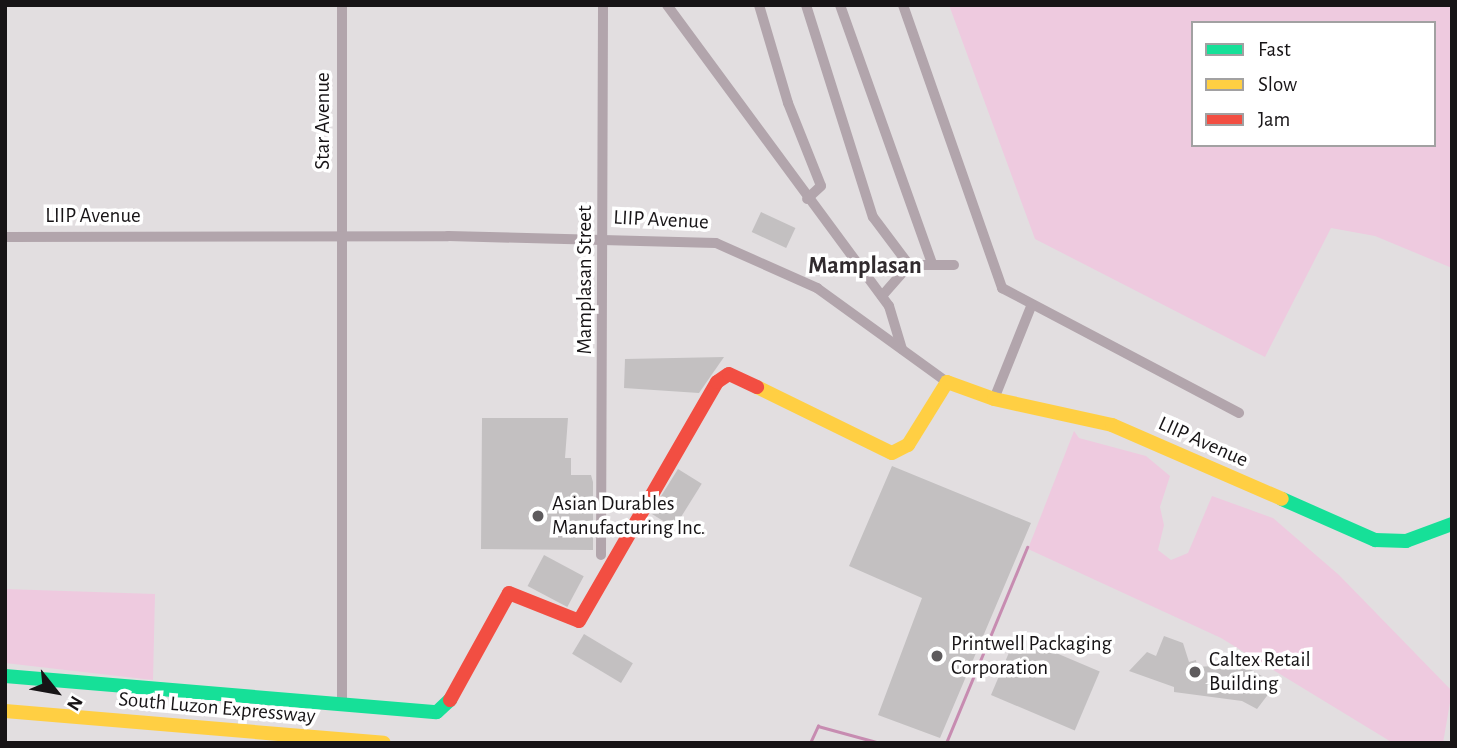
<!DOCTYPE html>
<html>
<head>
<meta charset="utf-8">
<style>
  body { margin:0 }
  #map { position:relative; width:1457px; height:748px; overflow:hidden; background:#e2dee0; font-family:"Alegreya Sans",sans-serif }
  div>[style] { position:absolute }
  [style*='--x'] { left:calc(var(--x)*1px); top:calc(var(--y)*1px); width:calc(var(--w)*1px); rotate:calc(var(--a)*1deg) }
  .green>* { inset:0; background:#eecadf }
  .stream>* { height:2.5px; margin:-1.25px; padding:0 1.25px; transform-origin:1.25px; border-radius:1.25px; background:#c78cb1 }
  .building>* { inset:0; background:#c3c0c1; transform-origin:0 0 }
  .street>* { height:10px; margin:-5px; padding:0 5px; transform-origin:5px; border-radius:5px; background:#b2a5ac }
  .fast>* { height:14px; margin:-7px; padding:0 7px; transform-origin:7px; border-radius:7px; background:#16e098 }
  .slow>* { height:14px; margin:-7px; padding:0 7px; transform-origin:7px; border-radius:7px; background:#ffcf43 }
  .jam>* { height:14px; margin:-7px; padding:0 7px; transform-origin:7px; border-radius:7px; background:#f24e42 }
  .dots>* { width:19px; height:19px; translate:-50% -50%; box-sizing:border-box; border:4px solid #fff; border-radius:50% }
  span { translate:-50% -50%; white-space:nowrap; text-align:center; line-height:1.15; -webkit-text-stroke:7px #fff; paint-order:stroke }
  .street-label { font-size:21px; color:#171416 }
  .poi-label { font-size:21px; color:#171416 }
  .left { translate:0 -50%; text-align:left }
  .quarter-label { font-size:24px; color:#312b2e; font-weight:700 }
  .frame { position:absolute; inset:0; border:7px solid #171416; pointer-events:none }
  .legend { position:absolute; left:1191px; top:21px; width:245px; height:126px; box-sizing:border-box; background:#fff; border:2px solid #a2a1a2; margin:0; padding:9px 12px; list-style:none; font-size:21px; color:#171416 }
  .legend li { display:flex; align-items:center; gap:14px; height:35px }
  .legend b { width:35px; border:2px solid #a2a1a2 }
  .north { position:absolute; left:21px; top:657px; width:70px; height:70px; -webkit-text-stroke:5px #fff; paint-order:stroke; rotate:121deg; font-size:19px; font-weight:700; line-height:28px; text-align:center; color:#171416 }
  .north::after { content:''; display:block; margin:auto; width:24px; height:32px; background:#171416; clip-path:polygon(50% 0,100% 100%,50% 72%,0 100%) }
</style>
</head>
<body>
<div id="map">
  <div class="green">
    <i style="clip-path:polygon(evenodd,949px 5px,1452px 5px,1452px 268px,1375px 236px,1331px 228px,1265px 357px,1035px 239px,949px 5px,1193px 23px,1434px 23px,1434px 145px,1193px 145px,1193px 23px)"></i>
    <i style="clip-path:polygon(1074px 431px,1079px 438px,1146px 456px,1170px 476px,1160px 507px,1164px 525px,1158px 550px,1171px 560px,1188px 553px,1212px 496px,1273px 518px,1339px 575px,1452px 691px,1443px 743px,1393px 743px,1221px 638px,1028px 549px)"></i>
    <i style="clip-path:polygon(5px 589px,155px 594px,153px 680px,5px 663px)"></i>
  </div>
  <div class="stream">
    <i style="--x:810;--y:743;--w:19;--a:-65"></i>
    <i style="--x:818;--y:726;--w:64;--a:15.3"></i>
    <i style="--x:946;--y:743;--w:212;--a:-67.5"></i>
  </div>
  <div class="building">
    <i style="left:761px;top:212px;width:38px;height:22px;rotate:25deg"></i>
    <i style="clip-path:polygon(724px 357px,699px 393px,624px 388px,625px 359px)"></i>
    <i style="clip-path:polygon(482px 418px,568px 418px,565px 458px,571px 458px,571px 475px,591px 475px,593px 482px,593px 550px,481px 549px)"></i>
    <i style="clip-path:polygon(892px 466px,1031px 523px,940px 738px,878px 715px,922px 598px,849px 566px)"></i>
    <i style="left:678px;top:469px;width:28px;height:52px;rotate:32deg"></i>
    <i style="left:544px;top:555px;width:45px;height:35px;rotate:28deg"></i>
    <i style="left:584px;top:634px;width:57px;height:23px;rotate:31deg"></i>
    <i style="left:1016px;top:636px;width:91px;height:64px;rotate:23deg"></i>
    <i style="clip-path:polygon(1164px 636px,1183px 643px,1189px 662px,1196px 660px,1197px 667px,1229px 665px,1229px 658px,1248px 662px,1246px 667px,1276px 684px,1257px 709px,1242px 701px,1174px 692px,1174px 687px,1129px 671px,1147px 652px,1156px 656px)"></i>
  </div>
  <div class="street">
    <i style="--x:342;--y:5;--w:700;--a:90"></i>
    <i style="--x:667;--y:5;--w:374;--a:53.6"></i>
    <i style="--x:889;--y:306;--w:45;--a:73.2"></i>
    <i style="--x:759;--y:5;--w:102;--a:73.5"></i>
    <i style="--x:788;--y:103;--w:89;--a:68.3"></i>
    <i style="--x:821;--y:186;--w:19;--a:137"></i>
    <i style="--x:806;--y:5;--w:222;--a:72.5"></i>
    <i style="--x:873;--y:217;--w:60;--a:53.1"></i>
    <i style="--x:840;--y:5;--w:275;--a:70.4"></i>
    <i style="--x:903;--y:5;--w:300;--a:70.7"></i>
    <i style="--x:1002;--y:288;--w:268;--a:27.8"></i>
    <i style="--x:5;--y:237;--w:443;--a:-0.1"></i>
    <i style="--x:448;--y:236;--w:268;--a:1.5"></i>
    <i style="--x:716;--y:243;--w:111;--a:24"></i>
    <i style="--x:817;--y:288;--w:160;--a:35.9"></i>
    <i style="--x:909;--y:265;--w:45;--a:0"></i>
    <i style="--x:882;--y:296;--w:41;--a:-48.9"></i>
    <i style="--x:994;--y:399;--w:102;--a:-68.2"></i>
    <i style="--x:601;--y:555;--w:550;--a:-89.79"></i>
  </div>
  <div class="fast">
    <i style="--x:1282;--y:499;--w:102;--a:23.8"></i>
    <i style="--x:1375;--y:540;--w:31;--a:2"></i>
    <i style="--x:1406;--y:541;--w:49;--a:-20.3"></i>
    <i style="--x:5;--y:676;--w:433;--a:4.8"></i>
    <i style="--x:437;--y:712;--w:18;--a:-43"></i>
  </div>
  <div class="slow">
    <i style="--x:757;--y:387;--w:150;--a:26.1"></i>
    <i style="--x:892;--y:453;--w:18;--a:-27"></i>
    <i style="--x:908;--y:445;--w:74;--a:-58.2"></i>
    <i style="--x:947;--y:382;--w:50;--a:19.9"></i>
    <i style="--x:994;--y:399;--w:121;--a:12.4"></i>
    <i style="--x:1112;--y:425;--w:185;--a:23.5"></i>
    <i style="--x:5;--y:711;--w:380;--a:4.8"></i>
  </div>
  <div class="jam">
    <i style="--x:450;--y:700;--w:122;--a:-61.1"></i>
    <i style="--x:509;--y:593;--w:75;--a:21.8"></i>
    <i style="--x:579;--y:621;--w:276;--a:-60"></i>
    <i style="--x:717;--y:382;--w:14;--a:-34"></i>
    <i style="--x:729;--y:374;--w:31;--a:25"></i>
  </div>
  <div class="dots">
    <i style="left:538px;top:516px;background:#5e5b5d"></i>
    <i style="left:937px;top:656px;background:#5e5b5d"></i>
    <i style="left:1195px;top:672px;background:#5e5b5d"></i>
  </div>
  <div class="street-label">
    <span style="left:323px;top:121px;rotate:-90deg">Star Avenue</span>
    <span style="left:93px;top:216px">LIIP Avenue</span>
    <span style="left:661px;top:220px;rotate:3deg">LIIP Avenue</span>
    <span style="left:585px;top:280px;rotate:-90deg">Mamplasan Street</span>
    <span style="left:1203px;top:442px;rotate:24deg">LIIP Avenue</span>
    <span style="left:217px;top:708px;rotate:5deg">South Luzon Expressway</span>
  </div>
  <div class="poi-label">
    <span class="left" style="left:552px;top:516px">Asian Durables<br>Manufacturing Inc.</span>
    <span class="left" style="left:951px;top:656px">Printwell Packaging<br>Corporation</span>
    <span class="left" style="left:1209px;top:672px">Caltex Retail<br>Building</span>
  </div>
  <div class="quarter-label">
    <span style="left:865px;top:267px">Mamplasan</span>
  </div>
  <div class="frame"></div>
  <ul class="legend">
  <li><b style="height:9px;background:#16e098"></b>Fast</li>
  <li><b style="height:9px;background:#ffcf43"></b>Slow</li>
  <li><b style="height:9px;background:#f24e42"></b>Jam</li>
  </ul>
  <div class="north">N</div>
</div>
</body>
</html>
